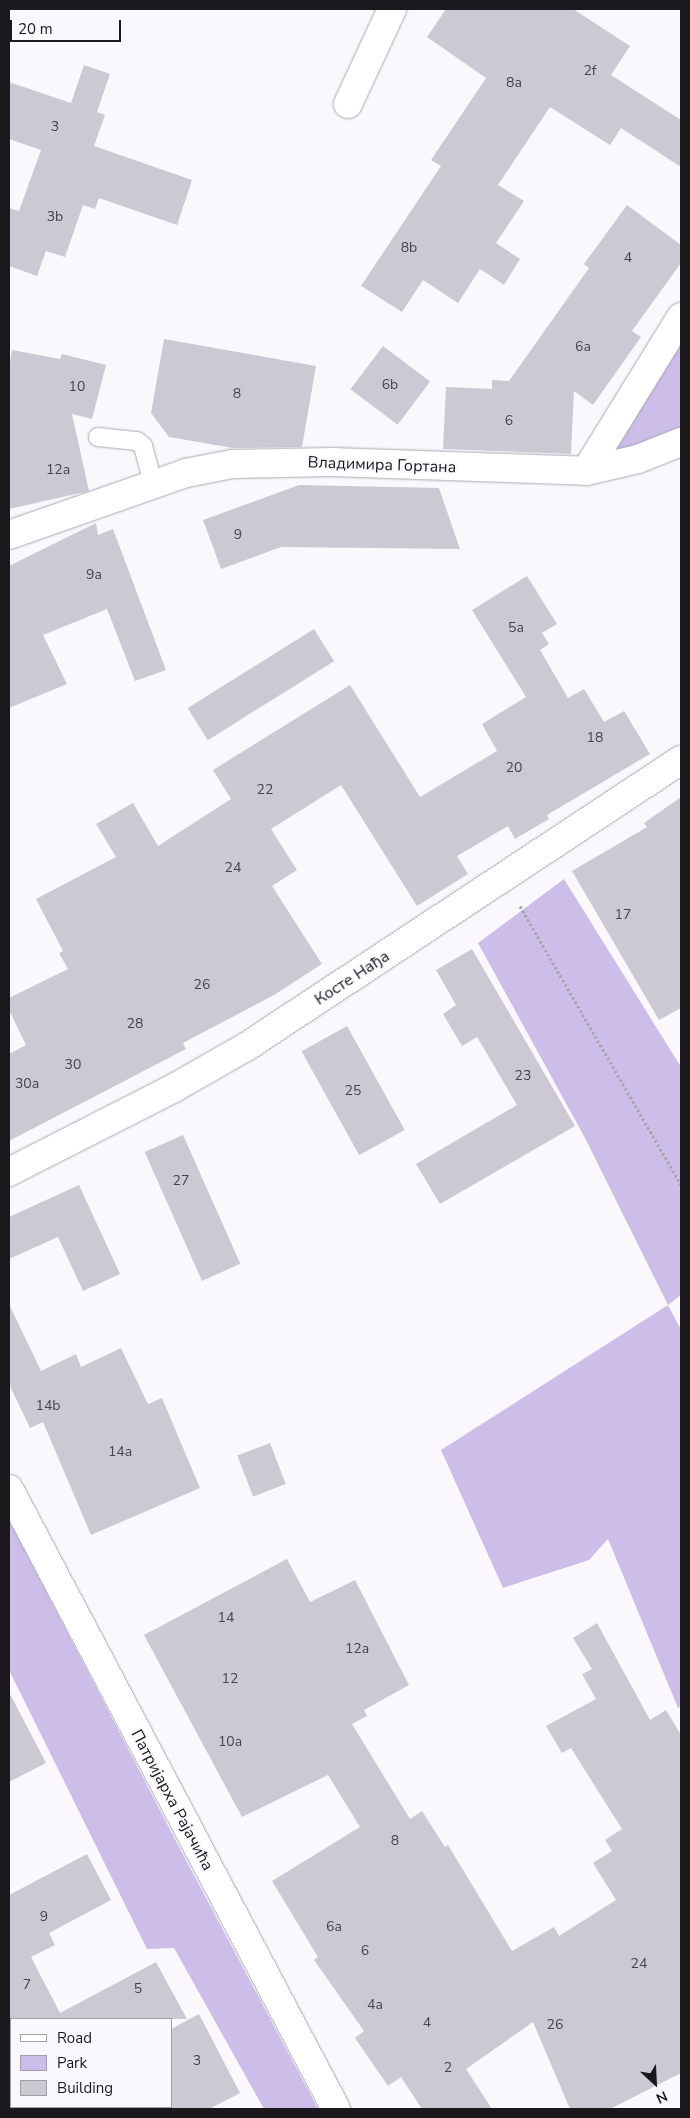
<!DOCTYPE html>
<html>
<head>
<meta charset="utf-8">
<style>
  body { margin:0 }
  #map { position:relative; width:690px; height:2118px; overflow:hidden; background:#faf8fd; font-family:"Nunito Sans",sans-serif }
  div>[style] { position:absolute }
  [style*='--x'] { left:calc(var(--x)*1px); top:calc(var(--y)*1px); width:calc(var(--w)*1px); rotate:calc(var(--a)*1deg) }
  .green>* { inset:0; background:#ccbee8 }
  .building>* { inset:0; background:#ccc9d4; transform-origin:0 0 }
  .path>* { height:3px; margin-top:-1.5px; transform-origin:0; background:repeating-linear-gradient(90deg,#a8a6ab 0 2.5px,transparent 0 5px) }
  .roads { filter:drop-shadow(0 0 1px #aba8b3) drop-shadow(0 0 1px #aba8b3) }
  .service>* { height:18px; margin:-9px; padding:0 9px; transform-origin:9px; border-radius:9px; background:#fff }
  .minor>* { height:28px; margin:-14px; padding:0 14px; transform-origin:14px; border-radius:14px; background:#fff }
  span { translate:-50% -50%; white-space:nowrap; text-align:center; line-height:1.15; -webkit-text-stroke:4px #faf8fd; paint-order:stroke }
  .number-label { font-size:14px; color:#46444a }
  .number-label span { -webkit-text-stroke-width:0 }
  .street-label { font-size:16px; color:#1a181c }
  .frame { position:absolute; inset:0; border:10px solid #1a181c; pointer-events:none }
  .legend { position:absolute; left:10px; top:2018px; width:162px; height:90px; box-sizing:border-box; background:#faf8fd; border:1px solid #a09ea3; margin:0; padding:6px 9px; list-style:none; font-size:15px; color:#1a181c }
  .legend li { display:flex; align-items:center; gap:10px; height:25px }
  .legend b { width:25px; border:1px solid #a09ea3 }
  .north { position:absolute; left:630px; top:2058px; width:50px; height:50px; -webkit-text-stroke:4px #faf8fd; paint-order:stroke; rotate:155deg; font-size:14px; font-weight:700; line-height:20px; text-align:center; color:#1a181c }
  .north::after { content:''; display:block; margin:auto; width:18px; height:22px; background:#1a181c; clip-path:polygon(50% 0,100% 100%,50% 72%,0 100%) }
  .scale { position:absolute; left:10px; top:20px; width:111px; height:22px; box-sizing:border-box; border:2px solid #1a181c; border-top:0; padding-left:6px; font-size:15px; line-height:18px; white-space:nowrap; color:#1a181c; -webkit-text-stroke:4px #faf8fd; paint-order:stroke }
</style>
</head>
<body>
<div id="map">
  <div class="green">
    <i style="clip-path:polygon(681px 317px,681px 442px,586px 471px)"></i>
    <i style="clip-path:polygon(564px 879px,681px 1067px,681px 1295px,668px 1305px,681px 1330px,681px 1706px,678px 1708px,608px 1539px,589px 1560px,503px 1588px,441px 1450px,668px 1305px,585px 1138px,478px 943px)"></i>
    <i style="clip-path:polygon(9px 1520px,179px 1847px,318px 2109px,264px 2109px,174px 1948px,147px 1949px,9px 1670px)"></i>
  </div>
  <div class="building">
    <i style="clip-path:polygon(446px 9px,573px 9px,630px 46px,611px 75px,681px 120px,681px 167px,621px 128px,610px 145px,550px 107px,498px 185px,524px 201px,496px 243px,520px 259px,504px 285px,480px 269px,458px 303px,423px 280px,402px 312px,361px 286px,441px 166px,431px 160px,486px 78px,427px 37px)"></i>
    <i style="clip-path:polygon(84px 65px,110px 74px,97px 112px,105px 115px,94px 146px,192px 180px,177px 225px,99px 198px,95px 209px,83px 205px,65px 257px,46px 251px,37px 276px,9px 266px,9px 208px,19px 211px,41px 150px,9px 139px,9px 82px,71px 103px)"></i>
    <i style="clip-path:polygon(627px 205px,681px 245px,681px 263px,632px 331px,641px 337px,593px 405px,574px 391px,571px 454px,443px 449px,446px 387px,492px 389px,492px 380px,509px 381px,589px 268px,584px 264px)"></i>
    <i style="clip-path:polygon(164px 339px,316px 366px,302px 447px,233px 448px,169px 437px,151px 413px)"></i>
    <i style="left:383px;top:346px;width:59px;height:54px;rotate:37deg"></i>
    <i style="clip-path:polygon(12px 350px,60px 359px,62px 354px,106px 365px,92px 419px,72px 414px,89px 491px,9px 509px,9px 368px)"></i>
    <i style="clip-path:polygon(299px 485px,439px 488px,460px 549px,281px 547px,221px 569px,203px 520px)"></i>
    <i style="clip-path:polygon(96px 523px,98px 535px,113px 529px,166px 670px,135px 681px,107px 609px,43px 635px,67px 684px,9px 708px,9px 566px)"></i>
    <i style="clip-path:polygon(527px 576px,557px 624px,542px 633px,549px 644px,540px 650px,568px 698px,584px 689px,604px 722px,624px 711px,650px 754px,547px 815px,549px 819px,515px 839px,508px 826px,457px 856px,468px 874px,417px 906px,341px 785px,271px 829px,297px 870px,272px 886px,322px 964px,274px 995px,183px 1043px,186px 1049px,9px 1141px,9px 1054px,26px 1045px,9px 1010px,9px 998px,68px 969px,59px 953px,63px 951px,36px 899px,116px 857px,96px 824px,133px 803px,158px 846px,231px 799px,213px 770px,350px 685px,420px 797px,497px 751px,482px 724px,526px 697px,472px 610px)"></i>
    <i style="left:314px;top:629px;width:38px;height:149px;rotate:58deg"></i>
    <i style="clip-path:polygon(681px 797px,681px 1008px,659px 1020px,572px 871px,647px 827px,644px 823px)"></i>
    <i style="clip-path:polygon(472px 949px,575px 1126px,440px 1204px,416px 1164px,517px 1105px,477px 1037px,462px 1046px,443px 1014px,456px 1005px,436px 970px)"></i>
    <i style="left:347px;top:1026px;width:119px;height:52px;rotate:61deg"></i>
    <i style="left:183px;top:1135px;width:141px;height:42px;rotate:66deg"></i>
    <i style="clip-path:polygon(79px 1185px,120px 1274px,83px 1291px,58px 1237px,9px 1259px,9px 1217px)"></i>
    <i style="clip-path:polygon(9px 1304px,41px 1371px,76px 1354px,81px 1367px,121px 1348px,148px 1404px,162px 1398px,200px 1488px,91px 1535px,43px 1422px,30px 1428px,9px 1384px)"></i>
    <i style="left:270px;top:1443px;width:44px;height:35px;rotate:69deg"></i>
    <i style="clip-path:polygon(287px 1559px,310px 1602px,355px 1580px,409px 1685px,364px 1710px,367px 1716px,352px 1724px,410px 1819px,422px 1811px,445px 1847px,448px 1845px,512px 1951px,554px 1927px,559px 1936px,616px 1900px,593px 1863px,612px 1851px,605px 1840px,622px 1829px,571px 1748px,562px 1753px,546px 1726px,596px 1699px,582px 1674px,592px 1669px,573px 1638px,597px 1623px,650px 1720px,666px 1710px,681px 1735px,681px 2073px,610px 2109px,570px 2109px,533px 2022px,466px 2069px,492px 2109px,422px 2109px,401px 2077px,388px 2086px,355px 2038px,364px 2031px,314px 1960px,318px 1957px,272px 1881px,360px 1827px,328px 1775px,242px 1817px,144px 1635px)"></i>
    <i style="clip-path:polygon(9px 1692px,46px 1763px,9px 1782px)"></i>
    <i style="clip-path:polygon(87px 1854px,111px 1900px,49px 1933px,55px 1945px,31px 1957px,60px 2013px,156px 1962px,187px 2019px,9px 2019px,9px 1895px)"></i>
    <i style="clip-path:polygon(199px 2014px,240px 2093px,209px 2109px,171px 2109px,171px 2029px)"></i>
  </div>
  <div class="path">
    <i style="--x:520;--y:906;--w:322;--a:60"></i>
  </div>
  <div class="roads">
    <div class="service">
      <i style="--x:98;--y:437;--w:39;--a:6"></i>
      <i style="--x:137;--y:441;--w:8;--a:40"></i>
      <i style="--x:143;--y:446;--w:39;--a:75"></i>
    </div>
    <div class="minor">
      <i style="--x:348;--y:104;--w:105;--a:-65.1"></i>
      <i style="--x:586;--y:471;--w:53;--a:-13"></i>
      <i style="--x:638;--y:459;--w:46;--a:-21.6"></i>
      <i style="--x:9;--y:535;--w:188;--a:-19.3"></i>
      <i style="--x:186;--y:473;--w:47;--a:-11.1"></i>
      <i style="--x:232;--y:464;--w:100;--a:-1.1"></i>
      <i style="--x:332;--y:462;--w:254;--a:2"></i>
      <i style="--x:586;--y:471;--w:181;--a:-58.3"></i>
      <i style="--x:9;--y:1172;--w:185;--a:-27"></i>
      <i style="--x:174;--y:1088;--w:83;--a:-29.7"></i>
      <i style="--x:246;--y:1047;--w:521;--a:-33.42"></i>
      <i style="--x:9;--y:1489;--w:701;--a:62.19"></i>
    </div>
  </div>
  <div class="number-label">
    <span style="left:590px;top:71px">2f</span>
    <span style="left:514px;top:83px">8a</span>
    <span style="left:55px;top:127px">3</span>
    <span style="left:55px;top:217px">3b</span>
    <span style="left:409px;top:248px">8b</span>
    <span style="left:628px;top:258px">4</span>
    <span style="left:583px;top:347px">6a</span>
    <span style="left:390px;top:385px">6b</span>
    <span style="left:77px;top:387px">10</span>
    <span style="left:237px;top:394px">8</span>
    <span style="left:509px;top:421px">6</span>
    <span style="left:58px;top:470px">12a</span>
    <span style="left:238px;top:535px">9</span>
    <span style="left:94px;top:575px">9a</span>
    <span style="left:516px;top:628px">5a</span>
    <span style="left:595px;top:738px">18</span>
    <span style="left:514px;top:768px">20</span>
    <span style="left:265px;top:790px">22</span>
    <span style="left:233px;top:868px">24</span>
    <span style="left:623px;top:915px">17</span>
    <span style="left:202px;top:985px">26</span>
    <span style="left:135px;top:1024px">28</span>
    <span style="left:73px;top:1065px">30</span>
    <span style="left:523px;top:1076px">23</span>
    <span style="left:27px;top:1084px">30a</span>
    <span style="left:353px;top:1091px">25</span>
    <span style="left:181px;top:1181px">27</span>
    <span style="left:48px;top:1406px">14b</span>
    <span style="left:120px;top:1452px">14a</span>
    <span style="left:226px;top:1618px">14</span>
    <span style="left:357px;top:1649px">12a</span>
    <span style="left:230px;top:1679px">12</span>
    <span style="left:230px;top:1742px">10a</span>
    <span style="left:395px;top:1841px">8</span>
    <span style="left:44px;top:1917px">9</span>
    <span style="left:334px;top:1927px">6a</span>
    <span style="left:365px;top:1951px">6</span>
    <span style="left:639px;top:1964px">24</span>
    <span style="left:27px;top:1985px">7</span>
    <span style="left:138px;top:1989px">5</span>
    <span style="left:375px;top:2005px">4a</span>
    <span style="left:427px;top:2023px">4</span>
    <span style="left:555px;top:2025px">26</span>
    <span style="left:197px;top:2061px">3</span>
    <span style="left:448px;top:2068px">2</span>
  </div>
  <div class="street-label">
    <span style="left:382px;top:465px;rotate:2deg">Владимира Гортана</span>
    <span style="left:352px;top:978px;rotate:-33deg">Косте Нађа</span>
    <span style="left:172px;top:1800px;rotate:62deg">Патријарха Рајачића</span>
  </div>
  <div class="frame"></div>
  <ul class="legend">
  <li><b style="height:6px;background:#fff"></b>Road</li>
  <li><b style="height:14px;background:#ccbee8"></b>Park</li>
  <li><b style="height:14px;background:#ccc9d4"></b>Building</li>
  </ul>
  <div class="north">N</div>
  <div class="scale">20 m</div>
</div>
</body>
</html>
